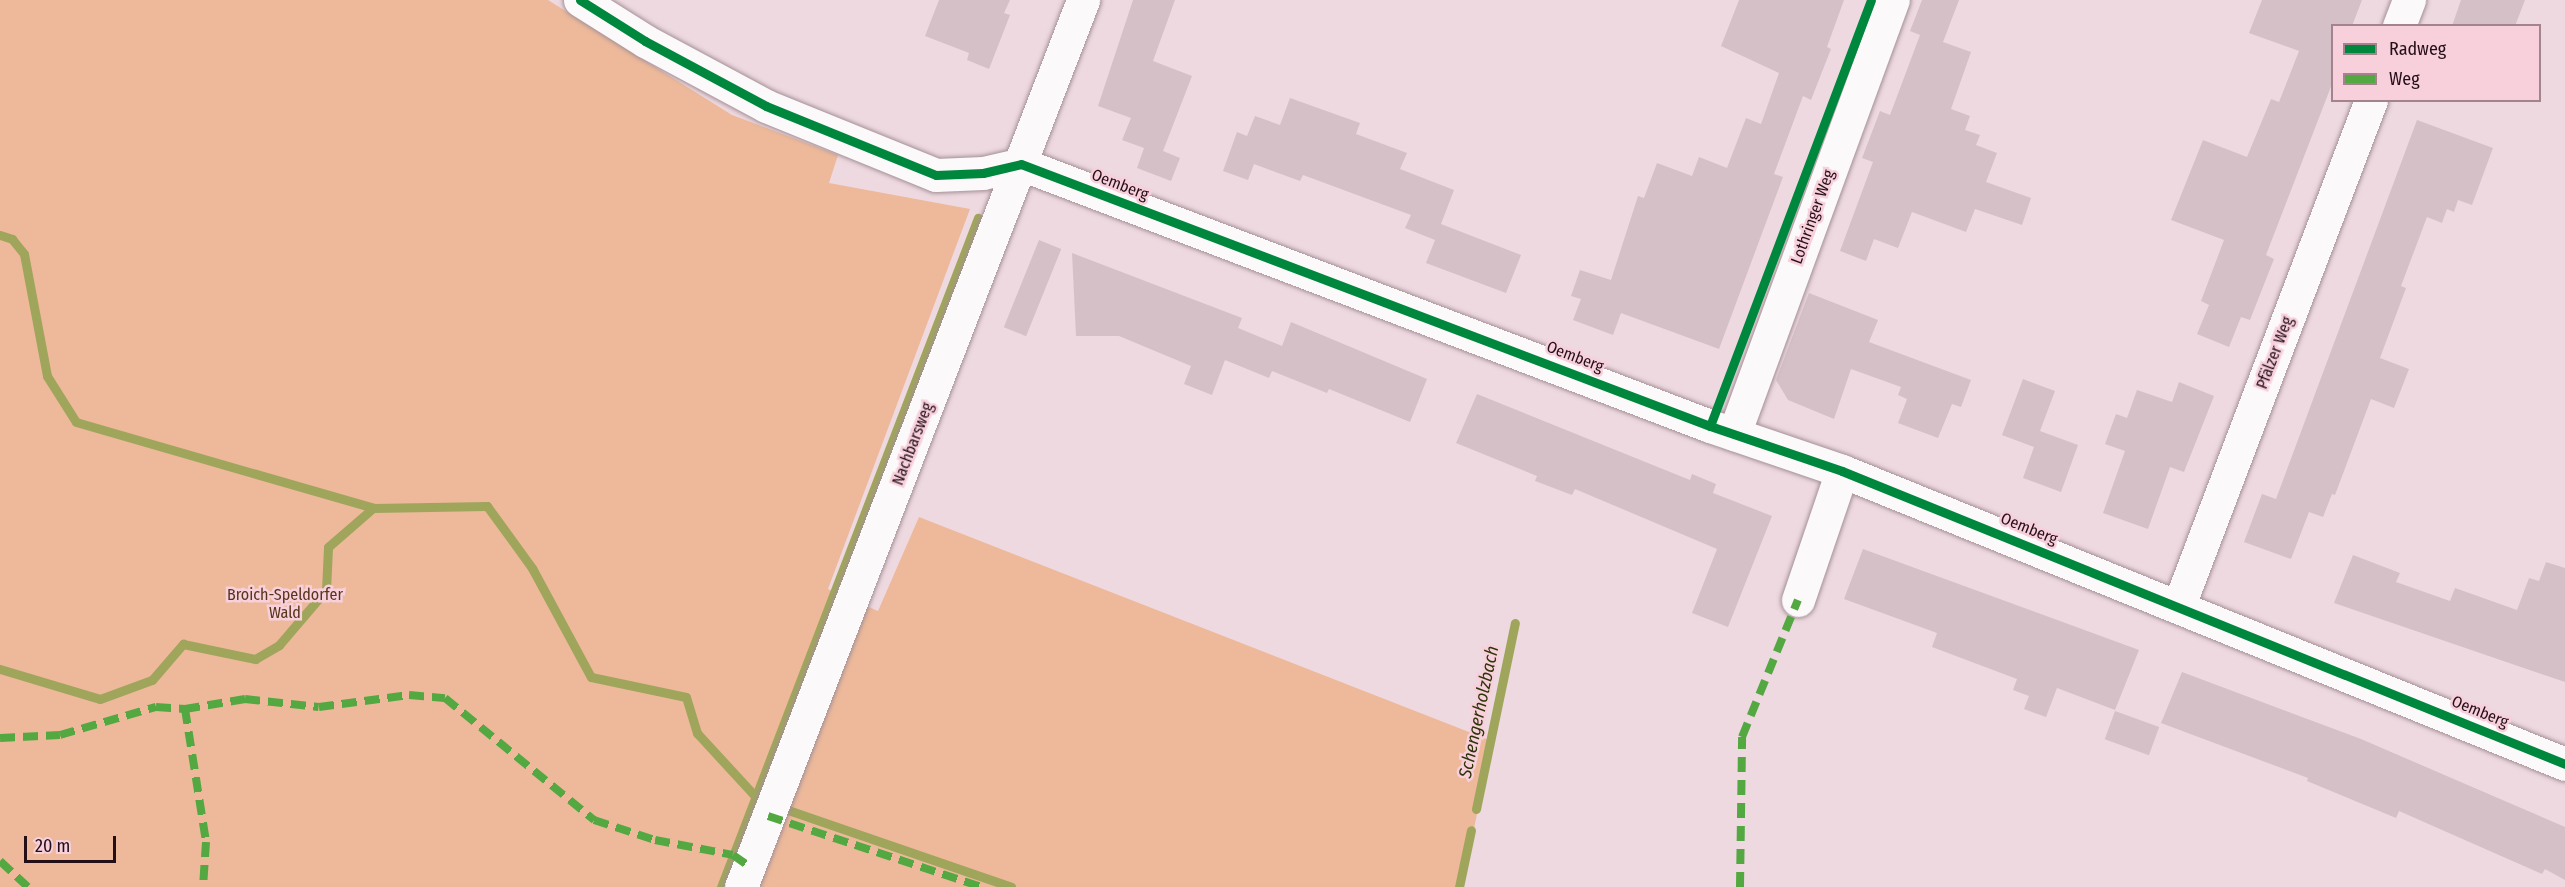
<!DOCTYPE html>
<html>
<head>
<meta charset="utf-8">
<style>
  body { margin:0 }
  #map { position:relative; width:2565px; height:887px; overflow:hidden; background:#eed9e0; font-family:"Fira Sans Condensed",sans-serif }
  div>[style] { position:absolute }
  [style*='--x'] { left:calc(var(--x)*1px); top:calc(var(--y)*1px); width:calc(var(--w)*1px); rotate:calc(var(--a)*1deg) }
  .green>* { inset:0; background:#edb99a }
  .stream>* { height:9px; margin:-4.5px; padding:0 4.5px; transform-origin:4.5px; border-radius:4.5px; background:#a0a55c }
  .building>* { inset:0; background:#d5c0c7; transform-origin:0 0 }
  .roads { filter:drop-shadow(0 0 2px #a49097) drop-shadow(0 0 2px #a49097) }
  .minor>* { height:33px; margin:-16.5px; padding:0 16.5px; transform-origin:16.5px; border-radius:16.5px; background:#fcf9fa }
  .quiet>* { height:8px; margin-top:-4px; transform-origin:0; background:repeating-linear-gradient(90deg,#53a842 0 15px,transparent 0 23px) }
  .cycleway>* { height:9px; margin:-4.5px; padding:0 4.5px; transform-origin:4.5px; border-radius:4.5px; background:#00873e }
  span { translate:-50% -50%; white-space:nowrap; text-align:center; line-height:1.15; -webkit-text-stroke:5px #f7d0dc; paint-order:stroke }
  .street-label { font-size:16px; color:#240f17 }
  .park-label { font-size:16px; color:#573519 }
  .water-label { font-size:18px; color:#2d3408; font-style:italic }
  .legend { position:absolute; left:2331px; top:24px; width:210px; height:78px; box-sizing:border-box; background:#f7d0dc; border:2px solid #a3838d; margin:0; padding:8px 10px; list-style:none; font-size:18px; color:#240f17 }
  .legend li { display:flex; align-items:center; gap:12px; height:30px }
  .legend b { width:30px; border:2px solid #a3838d }
  .scale { position:absolute; left:24px; top:836px; width:92px; height:27px; box-sizing:border-box; border:3px solid #240f17; border-top:0; padding-left:8px; font-size:18px; line-height:21px; white-space:nowrap; color:#240f17; -webkit-text-stroke:4px #f7d0dc; paint-order:stroke }
</style>
</head>
<body>
<div id="map">
  <div class="green">
    <i style="clip-path:polygon(0 0,548px 0,732px 115px,838px 155px,829px 183px,970px 209px,828px 589px,878px 611px,919px 517px,1492px 741px,1462px 887px,0 887px)"></i>
  </div>
  <div class="stream">
    <i style="--x:0;--y:235;--w:13;--a:18"></i>
    <i style="--x:12;--y:239;--w:19;--a:51"></i>
    <i style="--x:24;--y:254;--w:124;--a:79.3"></i>
    <i style="--x:47;--y:376;--w:54;--a:57.8"></i>
    <i style="--x:76;--y:422;--w:309;--a:16.1"></i>
    <i style="--x:373;--y:508;--w:114;--a:-1"></i>
    <i style="--x:487;--y:506;--w:77;--a:54"></i>
    <i style="--x:532;--y:568;--w:124;--a:61.6"></i>
    <i style="--x:591;--y:677;--w:97;--a:11.9"></i>
    <i style="--x:686;--y:697;--w:38;--a:73"></i>
    <i style="--x:697;--y:733;--w:86;--a:47.4"></i>
    <i style="--x:0;--y:669;--w:104;--a:16.7"></i>
    <i style="--x:100;--y:699;--w:55;--a:-20.1"></i>
    <i style="--x:152;--y:680;--w:48;--a:-49.3"></i>
    <i style="--x:183;--y:644;--w:74;--a:11.8"></i>
    <i style="--x:255;--y:659;--w:28;--a:-30"></i>
    <i style="--x:279;--y:645;--w:72;--a:-49.5"></i>
    <i style="--x:326;--y:590;--w:43;--a:-87.3"></i>
    <i style="--x:328;--y:547;--w:60;--a:-40.9"></i>
    <i style="--x:1476;--y:809;--w:190;--a:-78.2"></i>
    <i style="--x:788;--y:810;--w:236;--a:19"></i>
    <i style="--x:721;--y:887;--w:717;--a:-68.99"></i>
    <i style="--x:1459;--y:887;--w:58;--a:-78.1"></i>
  </div>
  <div class="building">
    <i style="clip-path:polygon(939px 0,1010px 0,1004px 13px,1010px 15px,989px 69px,967px 60px,969px 53px,925px 36px)"></i>
    <i style="clip-path:polygon(1133px 0,1175px 0,1153px 61px,1192px 76px,1163px 151px,1180px 158px,1171px 181px,1137px 168px,1144px 148px,1122px 140px,1131px 118px,1098px 106px)"></i>
    <i style="clip-path:polygon(1739px 0,1844px 0,1827px 47px,1831px 49px,1811px 100px,1803px 96px,1774px 174px,1783px 177px,1719px 349px,1621px 313px,1613px 335px,1573px 320px,1581px 299px,1571px 296px,1580px 270px,1611px 280px,1638px 196px,1644px 198px,1657px 163px,1692px 176px,1699px 157px,1727px 168px,1746px 118px,1761px 124px,1779px 73px,1721px 46px)"></i>
    <i style="clip-path:polygon(1922px 0,1959px 0,1943px 42px,1971px 52px,1951px 109px,1970px 116px,1965px 130px,1980px 135px,1976px 145px,1997px 153px,1986px 182px,2031px 198px,2022px 225px,1975px 209px,1966px 232px,1912px 212px,1898px 248px,1874px 239px,1866px 261px,1840px 251px,1873px 162px,1862px 158px,1880px 111px,1890px 115px,1920px 35px,1910px 31px)"></i>
    <i style="clip-path:polygon(2262px 0,2362px 0,2352px 26px,2332px 26px,2332px 84px,2266px 255px,2274px 259px,2250px 320px,2241px 317px,2229px 347px,2197px 334px,2209px 305px,2201px 301px,2224px 240px,2171px 220px,2203px 140px,2247px 157px,2271px 99px,2279px 102px,2299px 51px,2249px 33px)"></i>
    <i style="clip-path:polygon(2461px 0,2525px 0,2515px 26px,2452px 26px)"></i>
    <i style="clip-path:polygon(1290px 98px,1360px 123px,1356px 134px,1407px 153px,1400px 169px,1454px 190px,1441px 224px,1521px 255px,1506px 293px,1426px 263px,1435px 240px,1405px 228px,1411px 215px,1303px 175px,1300px 181px,1254px 164px,1248px 180px,1223px 171px,1237px 132px,1247px 136px,1255px 116px,1280px 125px)"></i>
    <i style="clip-path:polygon(2417px 120px,2493px 148px,2472px 205px,2458px 200px,2454px 212px,2447px 209px,2442px 223px,2427px 217px,2401px 286px,2406px 288px,2380px 358px,2409px 369px,2394px 408px,2371px 399px,2335px 495px,2332px 494px,2323px 517px,2309px 512px,2291px 559px,2244px 542px,2262px 494px,2276px 499px)"></i>
    <i style="left:1039px;top:240px;width:24px;height:94px;rotate:22deg"></i>
    <i style="clip-path:polygon(1072px 253px,1242px 318px,1238px 328px,1282px 346px,1291px 322px,1427px 379px,1410px 422px,1329px 389px,1327px 393px,1272px 371px,1269px 378px,1225px 360px,1212px 395px,1184px 384px,1191px 366px,1119px 336px,1076px 336px)"></i>
    <i style="clip-path:polygon(1809px 293px,1878px 320px,1869px 342px,1971px 380px,1961px 407px,1952px 404px,1938px 438px,1898px 423px,1907px 399px,1898px 395px,1901px 387px,1851px 369px,1834px 419px,1788px 400px,1776px 380px)"></i>
    <i style="clip-path:polygon(2023px 379px,2055px 391px,2040px 431px,2078px 445px,2061px 492px,2023px 478px,2034px 447px,2002px 435px)"></i>
    <i style="clip-path:polygon(2179px 382px,2214px 396px,2184px 472px,2170px 467px,2148px 529px,2103px 513px,2125px 451px,2105px 444px,2116px 414px,2127px 418px,2137px 390px,2172px 402px)"></i>
    <i style="clip-path:polygon(1477px 394px,1690px 480px,1692px 474px,1716px 484px,1713px 493px,1772px 516px,1728px 627px,1692px 613px,1717px 549px,1575px 489px,1572px 495px,1535px 481px,1537px 476px,1456px 443px)"></i>
    <i style="clip-path:polygon(1863px 549px,2139px 650px,2115px 710px,2057px 688px,2046px 717px,2024px 709px,2029px 696px,2013px 690px,2017px 679px,1932px 647px,1937px 633px,1844px 599px)"></i>
    <i style="clip-path:polygon(2353px 555px,2400px 573px,2396px 582px,2450px 601px,2455px 588px,2517px 610px,2529px 578px,2539px 581px,2546px 562px,2565px 568px,2565px 682px,2334px 603px)"></i>
    <i style="clip-path:polygon(2182px 672px,2361px 739px,2565px 827px,2565px 880px,2545px 869px,2542px 874px,2399px 811px,2396px 818px,2307px 781px,2308px 778px,2161px 723px)"></i>
    <i style="left:2115px;top:711px;width:47px;height:30px;rotate:20deg"></i>
  </div>
  <div class="roads">
    <div class="minor">
      <i style="--x:580;--y:0;--w:77;--a:32.2"></i>
      <i style="--x:645;--y:41;--w:137;--a:28.2"></i>
      <i style="--x:766;--y:106;--w:183;--a:22.1"></i>
      <i style="--x:936;--y:175;--w:47;--a:-2.4"></i>
      <i style="--x:983;--y:173;--w:39;--a:-13"></i>
      <i style="--x:1021;--y:164;--w:737;--a:20.82"></i>
      <i style="--x:1710;--y:426;--w:139;--a:18.8"></i>
      <i style="--x:1842;--y:471;--w:780;--a:22.06"></i>
      <i style="--x:2399;--y:26;--w:28;--a:-69"></i>
      <i style="--x:1734;--y:434;--w:462;--a:-69.9"></i>
      <i style="--x:1798;--y:600;--w:136;--a:-71.2"></i>
      <i style="--x:2179;--y:605;--w:540;--a:-69.18"></i>
      <i style="--x:741;--y:887;--w:951;--a:-68.91"></i>
    </div>
  </div>
  <div class="quiet">
    <i style="--x:185;--y:709;--w:135;--a:81"></i>
    <i style="--x:206;--y:842;--w:45;--a:93.8"></i>
    <i style="--x:0;--y:738;--w:60;--a:-2.9"></i>
    <i style="--x:60;--y:735;--w:100;--a:-16.3"></i>
    <i style="--x:156;--y:707;--w:29;--a:4"></i>
    <i style="--x:185;--y:709;--w:61;--a:-9.5"></i>
    <i style="--x:245;--y:699;--w:74;--a:6.2"></i>
    <i style="--x:319;--y:707;--w:91;--a:-7.6"></i>
    <i style="--x:409;--y:695;--w:36;--a:5"></i>
    <i style="--x:445;--y:698;--w:193;--a:39.3"></i>
    <i style="--x:594;--y:820;--w:64;--a:18.2"></i>
    <i style="--x:655;--y:840;--w:79;--a:10.9"></i>
    <i style="--x:733;--y:855;--w:19;--a:35"></i>
    <i style="--x:768;--y:816;--w:225;--a:18.4"></i>
    <i style="--x:0;--y:861;--w:38;--a:43"></i>
    <i style="--x:1740;--y:887;--w:150;--a:-89.2"></i>
    <i style="--x:1742;--y:737;--w:148;--a:-67.8"></i>
  </div>
  <div class="cycleway">
    <i style="--x:580;--y:0;--w:77;--a:32.2"></i>
    <i style="--x:645;--y:41;--w:137;--a:28.2"></i>
    <i style="--x:766;--y:106;--w:183;--a:22.1"></i>
    <i style="--x:936;--y:175;--w:47;--a:-2.4"></i>
    <i style="--x:983;--y:173;--w:39;--a:-13"></i>
    <i style="--x:1021;--y:164;--w:737;--a:20.82"></i>
    <i style="--x:1710;--y:426;--w:139;--a:18.8"></i>
    <i style="--x:1842;--y:471;--w:780;--a:22.06"></i>
    <i style="--x:1710;--y:426;--w:455;--a:-69.3"></i>
  </div>
  <div class="street-label">
    <span style="left:1120px;top:185px;rotate:21deg">Oemberg</span>
    <span style="left:1813px;top:217px;rotate:-70deg">Lothringer Weg</span>
    <span style="left:2275px;top:353px;rotate:-69deg">Pfälzer Weg</span>
    <span style="left:1575px;top:357px;rotate:21deg">Oemberg</span>
    <span style="left:913px;top:444px;rotate:-69deg">Nachbarsweg</span>
    <span style="left:2029px;top:529px;rotate:22deg">Oemberg</span>
    <span style="left:2480px;top:712px;rotate:22deg">Oemberg</span>
  </div>
  <div class="park-label">
    <span style="left:285px;top:604px">Broich-Speldorfer<br>Wald</span>
  </div>
  <div class="water-label">
    <span style="left:1479px;top:712px;rotate:-78deg">Schengerholzbach</span>
  </div>
  <ul class="legend">
  <li><b style="height:8px;background:#00873e"></b>Radweg</li>
  <li><b style="height:8px;background:#53a842"></b>Weg</li>
  </ul>
  <div class="scale">20 m</div>
</div>
</body>
</html>
